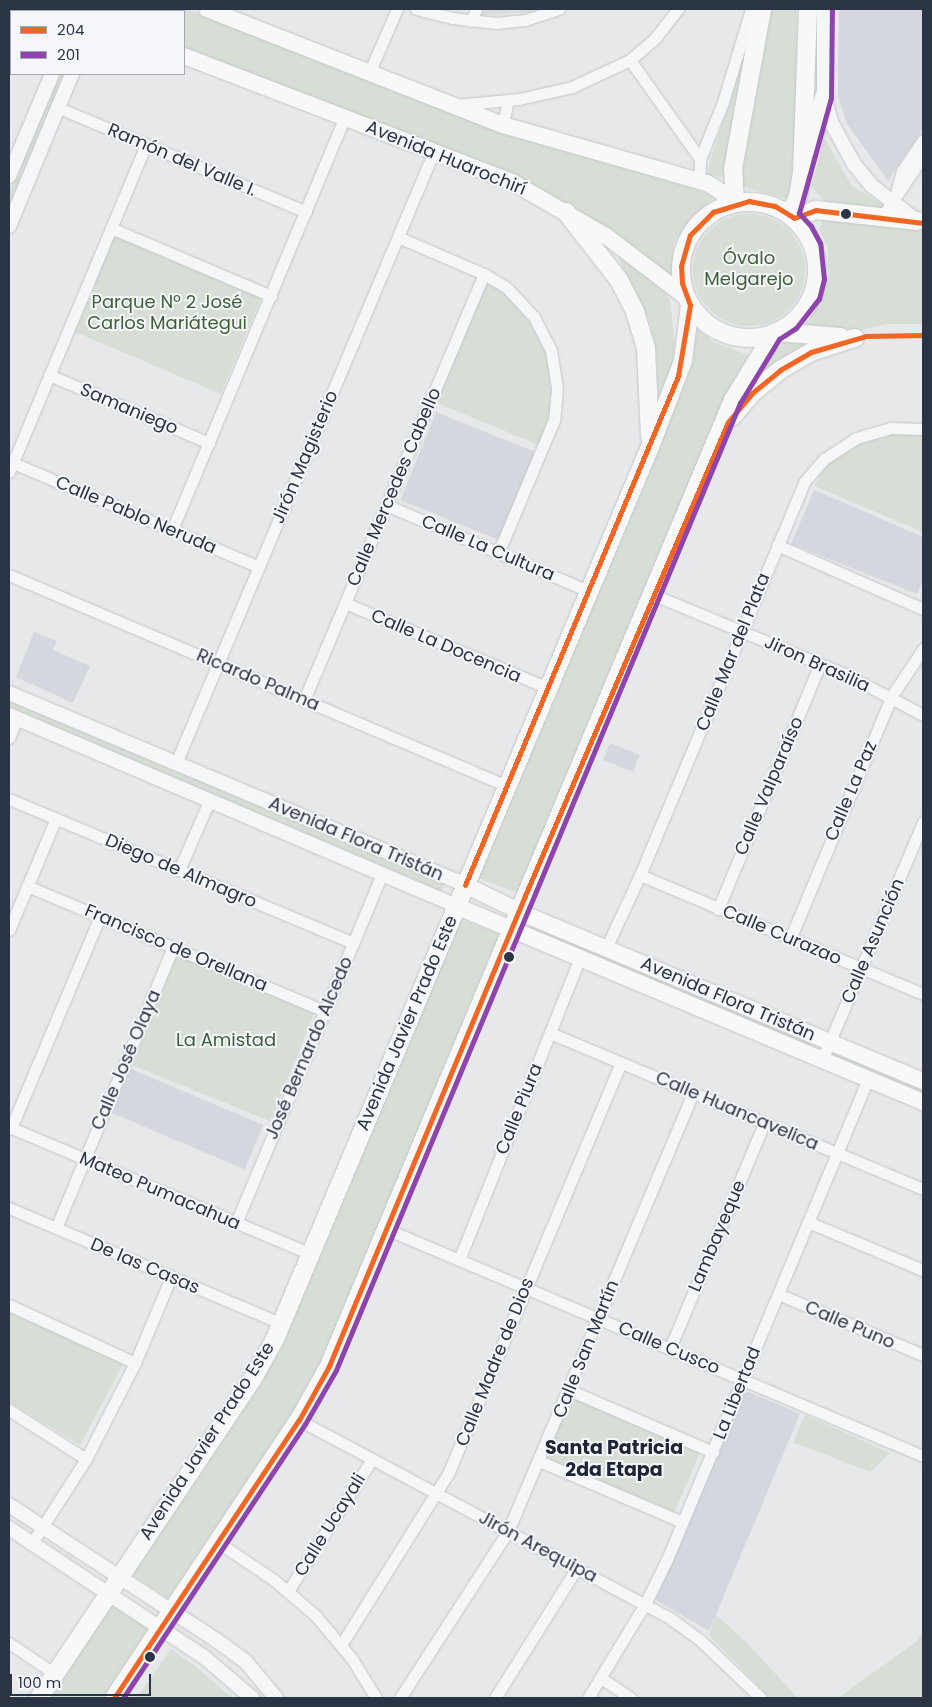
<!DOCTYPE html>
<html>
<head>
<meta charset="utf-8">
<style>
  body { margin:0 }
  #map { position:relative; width:932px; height:1707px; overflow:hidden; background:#e6e8ea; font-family:Poppins,sans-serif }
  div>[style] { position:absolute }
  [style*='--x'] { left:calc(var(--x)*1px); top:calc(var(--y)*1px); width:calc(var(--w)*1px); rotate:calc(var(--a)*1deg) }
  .built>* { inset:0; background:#d4d7dd; transform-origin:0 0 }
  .green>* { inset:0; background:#d6ded6; transform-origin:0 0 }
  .round { border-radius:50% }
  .roads { filter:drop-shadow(0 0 1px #c4c6c8) drop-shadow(0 0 1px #c4c6c8) }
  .minor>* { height:11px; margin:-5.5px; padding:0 5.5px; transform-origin:5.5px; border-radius:5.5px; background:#f5f6f7 }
  .tertiary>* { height:14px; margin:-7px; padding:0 7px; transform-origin:7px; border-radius:7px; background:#f5f6f7 }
  .secondary>* { height:16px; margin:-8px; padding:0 8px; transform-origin:8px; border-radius:8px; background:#f8f8f8 }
  .primary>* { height:18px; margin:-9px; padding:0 9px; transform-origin:9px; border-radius:9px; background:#f8f8f8 }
  .primary>.ring { margin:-9px; padding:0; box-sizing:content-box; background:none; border:18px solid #f8f8f8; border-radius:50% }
  .bus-1>* { height:5px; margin:-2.5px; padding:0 2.5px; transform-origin:2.5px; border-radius:2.5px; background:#f26522 }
  .bus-2>* { height:5px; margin:-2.5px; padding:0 2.5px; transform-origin:2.5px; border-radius:2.5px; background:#8e44ad }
  .dots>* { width:14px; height:14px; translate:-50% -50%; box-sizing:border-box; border:2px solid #f4f6f9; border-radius:50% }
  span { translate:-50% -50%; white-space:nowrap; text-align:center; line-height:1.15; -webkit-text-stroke:4px #f4f6f9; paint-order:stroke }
  .street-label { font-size:18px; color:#2b3445 }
  .park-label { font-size:18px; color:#3f6138 }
  .neighbourhood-label { font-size:19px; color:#1d2536; font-weight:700 }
  .frame { position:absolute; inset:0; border:10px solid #2b3445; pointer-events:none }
  .legend { position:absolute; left:10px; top:10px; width:175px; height:65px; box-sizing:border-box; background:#f4f6f9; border:1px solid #a4a8b1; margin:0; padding:6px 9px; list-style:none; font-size:15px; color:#2b3445 }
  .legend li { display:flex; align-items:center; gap:10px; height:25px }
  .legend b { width:25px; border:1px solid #a4a8b1 }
  .scale { position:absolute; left:10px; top:1674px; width:141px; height:22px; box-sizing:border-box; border:2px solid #2b3445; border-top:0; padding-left:6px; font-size:15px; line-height:18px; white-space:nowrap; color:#2b3445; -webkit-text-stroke:4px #f4f6f9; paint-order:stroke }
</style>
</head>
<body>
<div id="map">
  <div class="built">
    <i style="clip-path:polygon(839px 9px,923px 9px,923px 129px,888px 181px,847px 124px,838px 97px)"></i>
    <i style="left:436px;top:412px;width:107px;height:95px;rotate:22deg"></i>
    <i style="clip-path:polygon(814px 490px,923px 537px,923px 580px,917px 594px,791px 544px)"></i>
    <i style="clip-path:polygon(34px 632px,57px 641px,53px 650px,90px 666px,73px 703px,16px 677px)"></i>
    <i style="left:610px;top:743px;width:32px;height:18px;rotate:22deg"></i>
    <i style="left:129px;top:1068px;width:146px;height:48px;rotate:23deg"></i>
    <i style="clip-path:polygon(749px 1392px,800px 1414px,709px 1631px,656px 1600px,744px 1393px)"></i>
  </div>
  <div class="green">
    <i style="clip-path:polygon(107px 9px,186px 9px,561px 146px,715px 196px,674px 242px,672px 280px,550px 195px,498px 168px,184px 48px,184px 11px,106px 11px)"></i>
    <i style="clip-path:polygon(480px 9px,542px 9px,533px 12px,477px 15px)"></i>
    <i style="clip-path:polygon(771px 9px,797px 9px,795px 137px,789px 200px,738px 185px)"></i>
    <i style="clip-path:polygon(744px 48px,751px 49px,723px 177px,706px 176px)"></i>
    <i style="clip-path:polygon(58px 74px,68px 74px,9px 214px,9px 191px)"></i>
    <i style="clip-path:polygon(825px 139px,852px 186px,891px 210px,825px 202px,811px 186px)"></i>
    <i class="round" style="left:693px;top:214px;width:112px;height:112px"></i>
    <i style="clip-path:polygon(826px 215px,909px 225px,923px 229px,923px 324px,887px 324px,860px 330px,806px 328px,822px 297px,829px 275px,827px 245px,819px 229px)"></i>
    <i style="left:113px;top:233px;width:162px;height:106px;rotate:23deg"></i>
    <i style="clip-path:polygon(615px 251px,654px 280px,670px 299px,675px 346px,670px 375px,658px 399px,657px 359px,651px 325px)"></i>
    <i style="clip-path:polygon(484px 280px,503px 292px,538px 329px,549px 359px,552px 387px,550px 411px,539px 445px,432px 401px)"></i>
    <i style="clip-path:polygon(695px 326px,713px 342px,748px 355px,724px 403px,521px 894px,473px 876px,691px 364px)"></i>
    <i style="clip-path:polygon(798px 340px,811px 342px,759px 380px,755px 376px,774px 351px,784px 342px)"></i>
    <i style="clip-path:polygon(897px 432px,923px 434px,923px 532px,814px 486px,825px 468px,848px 447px,877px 436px)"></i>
    <i style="left:9px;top:695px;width:475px;height:13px;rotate:23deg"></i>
    <i style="clip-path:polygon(456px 918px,500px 934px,320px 1368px,298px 1410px,172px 1601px,131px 1574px,242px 1405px)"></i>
    <i style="clip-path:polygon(532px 923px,812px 1041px,810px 1048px,529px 932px)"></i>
    <i style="left:177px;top:955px;width:149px;height:119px;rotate:22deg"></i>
    <i style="clip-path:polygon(836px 1050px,923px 1086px,923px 1097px,832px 1057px)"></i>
    <i style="clip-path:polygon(9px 1312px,123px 1364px,80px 1445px,9px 1402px)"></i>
    <i style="left:570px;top:1395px;width:142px;height:69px;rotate:23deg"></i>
    <i style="clip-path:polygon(805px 1415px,890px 1453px,870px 1472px,793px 1442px)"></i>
    <i style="clip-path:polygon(113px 1602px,152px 1627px,106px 1698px,51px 1698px)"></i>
    <i style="clip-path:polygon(716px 1615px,747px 1643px,798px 1698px,770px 1698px,709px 1635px)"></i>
    <i style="clip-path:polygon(923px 1631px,923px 1698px,838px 1698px,916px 1642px)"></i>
    <i style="clip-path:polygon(171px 1649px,199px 1669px,232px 1698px,137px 1698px)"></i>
  </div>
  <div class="roads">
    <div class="minor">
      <i style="--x:416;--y:9;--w:37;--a:14"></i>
      <i style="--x:452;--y:18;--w:44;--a:6.5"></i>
      <i style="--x:496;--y:23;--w:29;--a:-6"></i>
      <i style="--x:525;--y:20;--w:36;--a:-18"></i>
      <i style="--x:471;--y:21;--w:13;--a:-67"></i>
      <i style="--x:630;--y:60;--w:121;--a:54.7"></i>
      <i style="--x:370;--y:71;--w:68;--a:-66.5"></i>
      <i style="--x:455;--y:105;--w:64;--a:-5.4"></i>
      <i style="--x:519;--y:99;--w:54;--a:-12.8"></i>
      <i style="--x:572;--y:87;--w:64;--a:-25"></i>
      <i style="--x:630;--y:60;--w:35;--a:-41"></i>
      <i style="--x:656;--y:37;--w:36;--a:-52"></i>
      <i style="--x:59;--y:108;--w:268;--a:22.8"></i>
      <i style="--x:503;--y:125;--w:25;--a:-79"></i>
      <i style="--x:699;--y:181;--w:22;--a:-87"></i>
      <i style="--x:700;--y:159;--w:61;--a:-68"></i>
      <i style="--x:723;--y:102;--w:97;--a:-73.2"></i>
      <i style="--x:896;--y:193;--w:23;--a:-75"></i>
      <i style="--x:902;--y:171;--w:37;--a:-56"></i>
      <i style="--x:882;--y:217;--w:73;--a:-56.1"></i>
      <i style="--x:111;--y:228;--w:174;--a:23"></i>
      <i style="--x:398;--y:237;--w:94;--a:23.3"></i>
      <i style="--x:484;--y:274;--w:27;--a:31"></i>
      <i style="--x:507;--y:288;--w:40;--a:47"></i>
      <i style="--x:534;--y:317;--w:37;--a:63"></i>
      <i style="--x:551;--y:350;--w:38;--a:81"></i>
      <i style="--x:557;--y:388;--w:32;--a:95"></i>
      <i style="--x:554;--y:420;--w:144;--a:112.8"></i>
      <i style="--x:49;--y:375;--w:174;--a:23"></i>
      <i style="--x:13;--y:463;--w:267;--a:22.9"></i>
      <i style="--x:9;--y:472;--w:355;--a:-67.3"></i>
      <i style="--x:386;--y:505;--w:220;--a:23"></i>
      <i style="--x:172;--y:530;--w:448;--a:-67.3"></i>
      <i style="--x:777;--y:545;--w:159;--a:23.7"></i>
      <i style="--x:9;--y:575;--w:541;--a:22.96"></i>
      <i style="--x:654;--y:595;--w:207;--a:22.5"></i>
      <i style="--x:845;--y:674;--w:88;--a:27.7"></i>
      <i style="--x:345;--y:603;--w:220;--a:22.7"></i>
      <i style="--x:304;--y:700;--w:462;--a:-67.1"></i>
      <i style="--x:9;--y:738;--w:22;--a:-68"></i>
      <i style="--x:176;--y:763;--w:664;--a:-67.14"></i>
      <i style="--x:9;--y:799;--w:373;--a:22.7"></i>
      <i style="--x:179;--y:870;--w:77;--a:-66.4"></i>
      <i style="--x:640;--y:875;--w:307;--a:22.8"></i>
      <i style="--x:27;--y:886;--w:322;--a:22.8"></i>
      <i style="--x:718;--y:909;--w:265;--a:-67.4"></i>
      <i style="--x:9;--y:930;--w:121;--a:-67.2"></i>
      <i style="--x:790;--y:939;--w:262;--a:-67.3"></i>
      <i style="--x:891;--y:697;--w:58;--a:-56.3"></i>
      <i style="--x:606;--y:948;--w:81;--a:-65"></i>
      <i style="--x:640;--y:875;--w:426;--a:-67.3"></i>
      <i style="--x:804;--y:482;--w:30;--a:-49"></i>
      <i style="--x:824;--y:459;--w:38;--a:-33"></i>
      <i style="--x:856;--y:438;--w:36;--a:-16"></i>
      <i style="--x:891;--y:428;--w:32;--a:2"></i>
      <i style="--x:550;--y:1033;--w:404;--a:22.7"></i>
      <i style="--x:822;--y:1060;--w:259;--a:-67"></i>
      <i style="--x:9;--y:1127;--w:328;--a:22.8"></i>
      <i style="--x:11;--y:1128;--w:230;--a:-67.2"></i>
      <i style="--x:9;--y:1208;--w:297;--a:23"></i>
      <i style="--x:808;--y:1222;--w:125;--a:22.7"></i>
      <i style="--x:236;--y:1223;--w:378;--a:-67.3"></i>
      <i style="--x:56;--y:1228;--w:304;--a:-67.4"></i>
      <i style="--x:386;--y:1229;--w:583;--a:22.91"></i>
      <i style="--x:459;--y:1260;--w:325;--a:-68.2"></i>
      <i style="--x:778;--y:1294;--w:157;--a:22.8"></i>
      <i style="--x:9;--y:1305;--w:139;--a:24.7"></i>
      <i style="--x:670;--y:1348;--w:244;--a:-67.3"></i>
      <i style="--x:569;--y:1390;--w:157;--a:23.3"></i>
      <i style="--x:9;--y:1410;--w:91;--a:32.5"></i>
      <i style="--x:299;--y:1420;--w:422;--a:28.1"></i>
      <i style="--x:671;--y:1619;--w:36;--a:36"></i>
      <i style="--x:700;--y:1640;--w:84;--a:43.6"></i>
      <i style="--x:539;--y:1461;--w:156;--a:23"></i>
      <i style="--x:32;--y:1543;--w:100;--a:-57.3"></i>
      <i style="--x:86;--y:1459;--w:108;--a:-63"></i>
      <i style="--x:135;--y:1363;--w:93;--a:-67.3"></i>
      <i style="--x:219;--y:1543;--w:66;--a:33.9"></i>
      <i style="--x:274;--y:1580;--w:54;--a:40.5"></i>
      <i style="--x:315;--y:1615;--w:57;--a:49.9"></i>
      <i style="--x:352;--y:1659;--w:46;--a:58.4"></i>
      <i style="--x:288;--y:1591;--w:156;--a:-57.5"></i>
      <i style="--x:9;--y:1643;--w:55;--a:34"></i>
      <i style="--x:341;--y:1645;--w:202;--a:-58"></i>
      <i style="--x:448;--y:1474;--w:446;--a:-67.2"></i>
      <i style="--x:601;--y:1678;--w:36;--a:34"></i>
      <i style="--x:400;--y:1698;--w:199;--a:-57.1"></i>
      <i style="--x:508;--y:1531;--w:475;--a:-67.1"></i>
      <i style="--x:495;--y:1698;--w:154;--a:-57.8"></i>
      <i style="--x:588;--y:1698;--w:110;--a:-58.8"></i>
      <i style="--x:645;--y:1604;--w:52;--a:-63.9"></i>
      <i style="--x:668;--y:1557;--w:518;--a:-67.3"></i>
    </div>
    <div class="tertiary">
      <i style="--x:824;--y:9;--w:88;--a:90"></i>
      <i style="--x:824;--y:97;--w:26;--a:74"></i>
      <i style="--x:831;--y:122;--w:48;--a:61.3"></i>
      <i style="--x:854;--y:164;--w:28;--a:51"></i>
      <i style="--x:872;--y:186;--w:57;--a:37.9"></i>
      <i style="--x:79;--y:11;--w:2;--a:-63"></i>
      <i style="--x:98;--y:11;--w:2;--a:-63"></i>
      <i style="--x:9;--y:176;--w:111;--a:-67.1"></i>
      <i style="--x:9;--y:226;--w:165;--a:-67.5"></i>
      <i style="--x:9;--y:693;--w:495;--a:22.8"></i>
      <i style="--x:9;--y:715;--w:486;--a:23.1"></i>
      <i style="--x:9;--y:1505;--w:247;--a:33.1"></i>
      <i style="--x:216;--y:1640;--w:37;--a:36"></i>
      <i style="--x:246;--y:1662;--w:47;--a:50.2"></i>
      <i style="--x:9;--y:1528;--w:234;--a:33.5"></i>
      <i style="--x:204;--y:1657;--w:63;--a:40.5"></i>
    </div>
    <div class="secondary">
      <i style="--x:62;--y:9;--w:6;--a:18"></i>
      <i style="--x:207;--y:9;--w:318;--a:21.4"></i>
      <i style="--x:503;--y:125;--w:212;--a:15.9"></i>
      <i style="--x:707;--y:183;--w:19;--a:32"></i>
      <i style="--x:723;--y:193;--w:13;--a:72"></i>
      <i style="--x:184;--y:56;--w:351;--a:21"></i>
      <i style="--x:512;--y:182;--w:108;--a:29.9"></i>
      <i style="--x:606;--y:236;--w:102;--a:37.4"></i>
      <i style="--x:465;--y:885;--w:73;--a:25.9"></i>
      <i style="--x:531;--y:917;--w:425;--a:22.7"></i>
      <i style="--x:456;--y:906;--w:506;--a:22.77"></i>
    </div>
    <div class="primary">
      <i style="--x:812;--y:147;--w:51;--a:-76.5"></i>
      <i class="ring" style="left:681px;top:202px;width:118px;height:118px"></i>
      <i style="--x:735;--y:203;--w:34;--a:-93"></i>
      <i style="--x:733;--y:169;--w:163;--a:-79.7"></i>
      <i style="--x:566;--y:212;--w:86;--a:52.1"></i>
      <i style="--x:619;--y:280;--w:36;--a:63"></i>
      <i style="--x:635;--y:312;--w:38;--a:73"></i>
      <i style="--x:646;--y:348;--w:88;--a:87.4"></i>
      <i style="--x:790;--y:215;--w:21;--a:-67"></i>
      <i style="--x:798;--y:196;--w:23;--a:-80"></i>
      <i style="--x:802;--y:173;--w:164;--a:-87.9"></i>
      <i style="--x:794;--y:218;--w:23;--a:-20"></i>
      <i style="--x:816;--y:210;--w:102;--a:6.2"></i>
      <i style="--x:777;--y:332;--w:64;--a:4.5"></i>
      <i style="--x:732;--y:417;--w:31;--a:-50"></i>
      <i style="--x:752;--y:393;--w:36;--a:-39"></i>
      <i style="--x:780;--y:370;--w:36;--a:-30"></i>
      <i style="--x:811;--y:352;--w:46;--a:-17.7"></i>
      <i style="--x:39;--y:1698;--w:383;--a:-56.2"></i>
      <i style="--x:252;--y:1380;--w:47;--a:-60.7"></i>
      <i style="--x:275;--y:1339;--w:968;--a:-67.2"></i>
      <i style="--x:650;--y:447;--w:92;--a:-69"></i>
      <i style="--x:683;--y:361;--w:56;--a:-82.9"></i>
      <i style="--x:114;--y:1698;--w:334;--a:-56.4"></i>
      <i style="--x:299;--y:1420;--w:62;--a:-60.9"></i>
      <i style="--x:329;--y:1366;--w:1047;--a:-67.3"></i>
      <i style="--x:733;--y:400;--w:79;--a:-58.5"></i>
    </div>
  </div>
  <div class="bus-1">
    <i style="--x:465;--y:885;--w:552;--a:-67.29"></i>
    <i style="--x:678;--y:376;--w:72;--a:-80.4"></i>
    <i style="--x:690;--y:305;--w:23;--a:-110"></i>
    <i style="--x:682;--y:283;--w:17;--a:-93"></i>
    <i style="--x:681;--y:266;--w:32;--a:-74"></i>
    <i style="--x:690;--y:235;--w:33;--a:-45"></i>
    <i style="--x:713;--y:212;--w:38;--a:-17"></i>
    <i style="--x:749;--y:201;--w:26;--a:11"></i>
    <i style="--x:775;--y:206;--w:22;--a:32"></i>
    <i style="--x:794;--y:218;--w:23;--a:-20"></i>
    <i style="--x:816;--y:210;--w:108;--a:6.9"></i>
    <i style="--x:114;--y:1698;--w:334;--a:-56.4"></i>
    <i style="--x:299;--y:1420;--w:62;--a:-60.9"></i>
    <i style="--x:329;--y:1366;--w:507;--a:-67.38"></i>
    <i style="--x:524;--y:898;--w:518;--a:-66.8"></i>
    <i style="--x:728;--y:422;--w:38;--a:-50"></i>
    <i style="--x:752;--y:393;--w:36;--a:-39"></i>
    <i style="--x:780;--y:370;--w:36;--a:-30"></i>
    <i style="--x:811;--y:352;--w:57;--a:-16.2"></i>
    <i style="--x:866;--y:336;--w:57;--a:-1"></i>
  </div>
  <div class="bus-2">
    <i style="--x:123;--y:1698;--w:329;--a:-56.4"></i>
    <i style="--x:305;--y:1424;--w:62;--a:-60.1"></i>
    <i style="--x:336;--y:1370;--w:1048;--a:-67.33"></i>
    <i style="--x:740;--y:403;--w:75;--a:-58.6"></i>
    <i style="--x:779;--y:339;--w:20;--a:-33"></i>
    <i style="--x:796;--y:328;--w:37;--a:-52"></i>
    <i style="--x:819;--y:299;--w:21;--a:-76"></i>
    <i style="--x:824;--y:279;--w:36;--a:-96"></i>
    <i style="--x:820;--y:243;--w:19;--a:-118"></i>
    <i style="--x:811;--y:226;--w:18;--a:-133"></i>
    <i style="--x:799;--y:213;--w:119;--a:-74.5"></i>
    <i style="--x:831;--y:98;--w:89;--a:-89.4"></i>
  </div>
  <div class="dots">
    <i style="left:846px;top:214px;background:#2b3445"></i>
    <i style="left:509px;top:957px;background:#2b3445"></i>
    <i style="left:150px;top:1657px;background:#2b3445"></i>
  </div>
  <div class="street-label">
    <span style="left:446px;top:158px;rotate:22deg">Avenida Huarochirí</span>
    <span style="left:182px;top:160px;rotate:23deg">Ramón del Valle I.</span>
    <span style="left:129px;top:409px;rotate:23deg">Samaniego</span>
    <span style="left:305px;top:457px;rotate:-67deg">Jirón Magisterio</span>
    <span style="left:394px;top:487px;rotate:-67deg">Calle Mercedes Cabello</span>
    <span style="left:136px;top:515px;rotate:23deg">Calle Pablo Neruda</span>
    <span style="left:488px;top:548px;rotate:23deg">Calle La Cultura</span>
    <span style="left:446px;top:646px;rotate:23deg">Calle La Docencia</span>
    <span style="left:733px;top:652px;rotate:-68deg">Calle Mar del Plata</span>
    <span style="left:817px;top:664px;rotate:24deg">Jiron Brasilia</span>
    <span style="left:258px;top:680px;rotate:23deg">Ricardo Palma</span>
    <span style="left:769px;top:786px;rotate:-67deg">Calle Valparaíso</span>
    <span style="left:851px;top:791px;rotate:-67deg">Calle La Paz</span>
    <span style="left:356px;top:839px;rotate:23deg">Avenida Flora Tristán</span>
    <span style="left:181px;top:871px;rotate:23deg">Diego de Almagro</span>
    <span style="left:782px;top:935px;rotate:23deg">Calle Curazao</span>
    <span style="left:873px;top:941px;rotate:-67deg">Calle Asunción</span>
    <span style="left:176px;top:948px;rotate:23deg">Francisco de Orellana</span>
    <span style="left:728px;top:999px;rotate:23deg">Avenida Flora Tristán</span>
    <span style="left:407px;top:1023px;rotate:-67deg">Avenida Javier Prado Este</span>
    <span style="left:309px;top:1048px;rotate:-67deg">José Bernardo Alcedo</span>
    <span style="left:126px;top:1060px;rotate:-67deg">Calle José Olaya</span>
    <span style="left:519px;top:1109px;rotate:-68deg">Calle Piura</span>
    <span style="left:737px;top:1111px;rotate:23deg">Calle Huancavelica</span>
    <span style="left:160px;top:1191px;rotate:23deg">Mateo Pumacahua</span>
    <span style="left:717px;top:1236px;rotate:-67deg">Lambayeque</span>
    <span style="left:145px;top:1266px;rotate:23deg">De las Casas</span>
    <span style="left:850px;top:1325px;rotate:23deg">Calle Puno</span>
    <span style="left:669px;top:1348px;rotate:23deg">Calle Cusco</span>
    <span style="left:586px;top:1349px;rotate:-68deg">Calle San Martín</span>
    <span style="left:495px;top:1362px;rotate:-68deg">Calle Madre de Dios</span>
    <span style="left:737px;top:1393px;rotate:-68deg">La Libertad</span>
    <span style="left:207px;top:1441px;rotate:-57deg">Avenida Javier Prado Este</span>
    <span style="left:330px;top:1525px;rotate:-58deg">Calle Ucayali</span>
    <span style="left:538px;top:1547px;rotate:28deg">Jirón Arequipa</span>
  </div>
  <div class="park-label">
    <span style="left:749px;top:269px">Óvalo<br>Melgarejo</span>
    <span style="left:167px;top:313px">Parque Nº 2 José<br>Carlos Mariátegui</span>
    <span style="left:226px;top:1040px">La Amistad</span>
  </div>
  <div class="neighbourhood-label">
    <span style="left:614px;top:1459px">Santa Patricia<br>2da Etapa</span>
  </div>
  <div class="frame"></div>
  <ul class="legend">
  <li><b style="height:6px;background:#f26522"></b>204</li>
  <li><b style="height:6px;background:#8e44ad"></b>201</li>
  </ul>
  <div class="scale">100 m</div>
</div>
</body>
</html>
